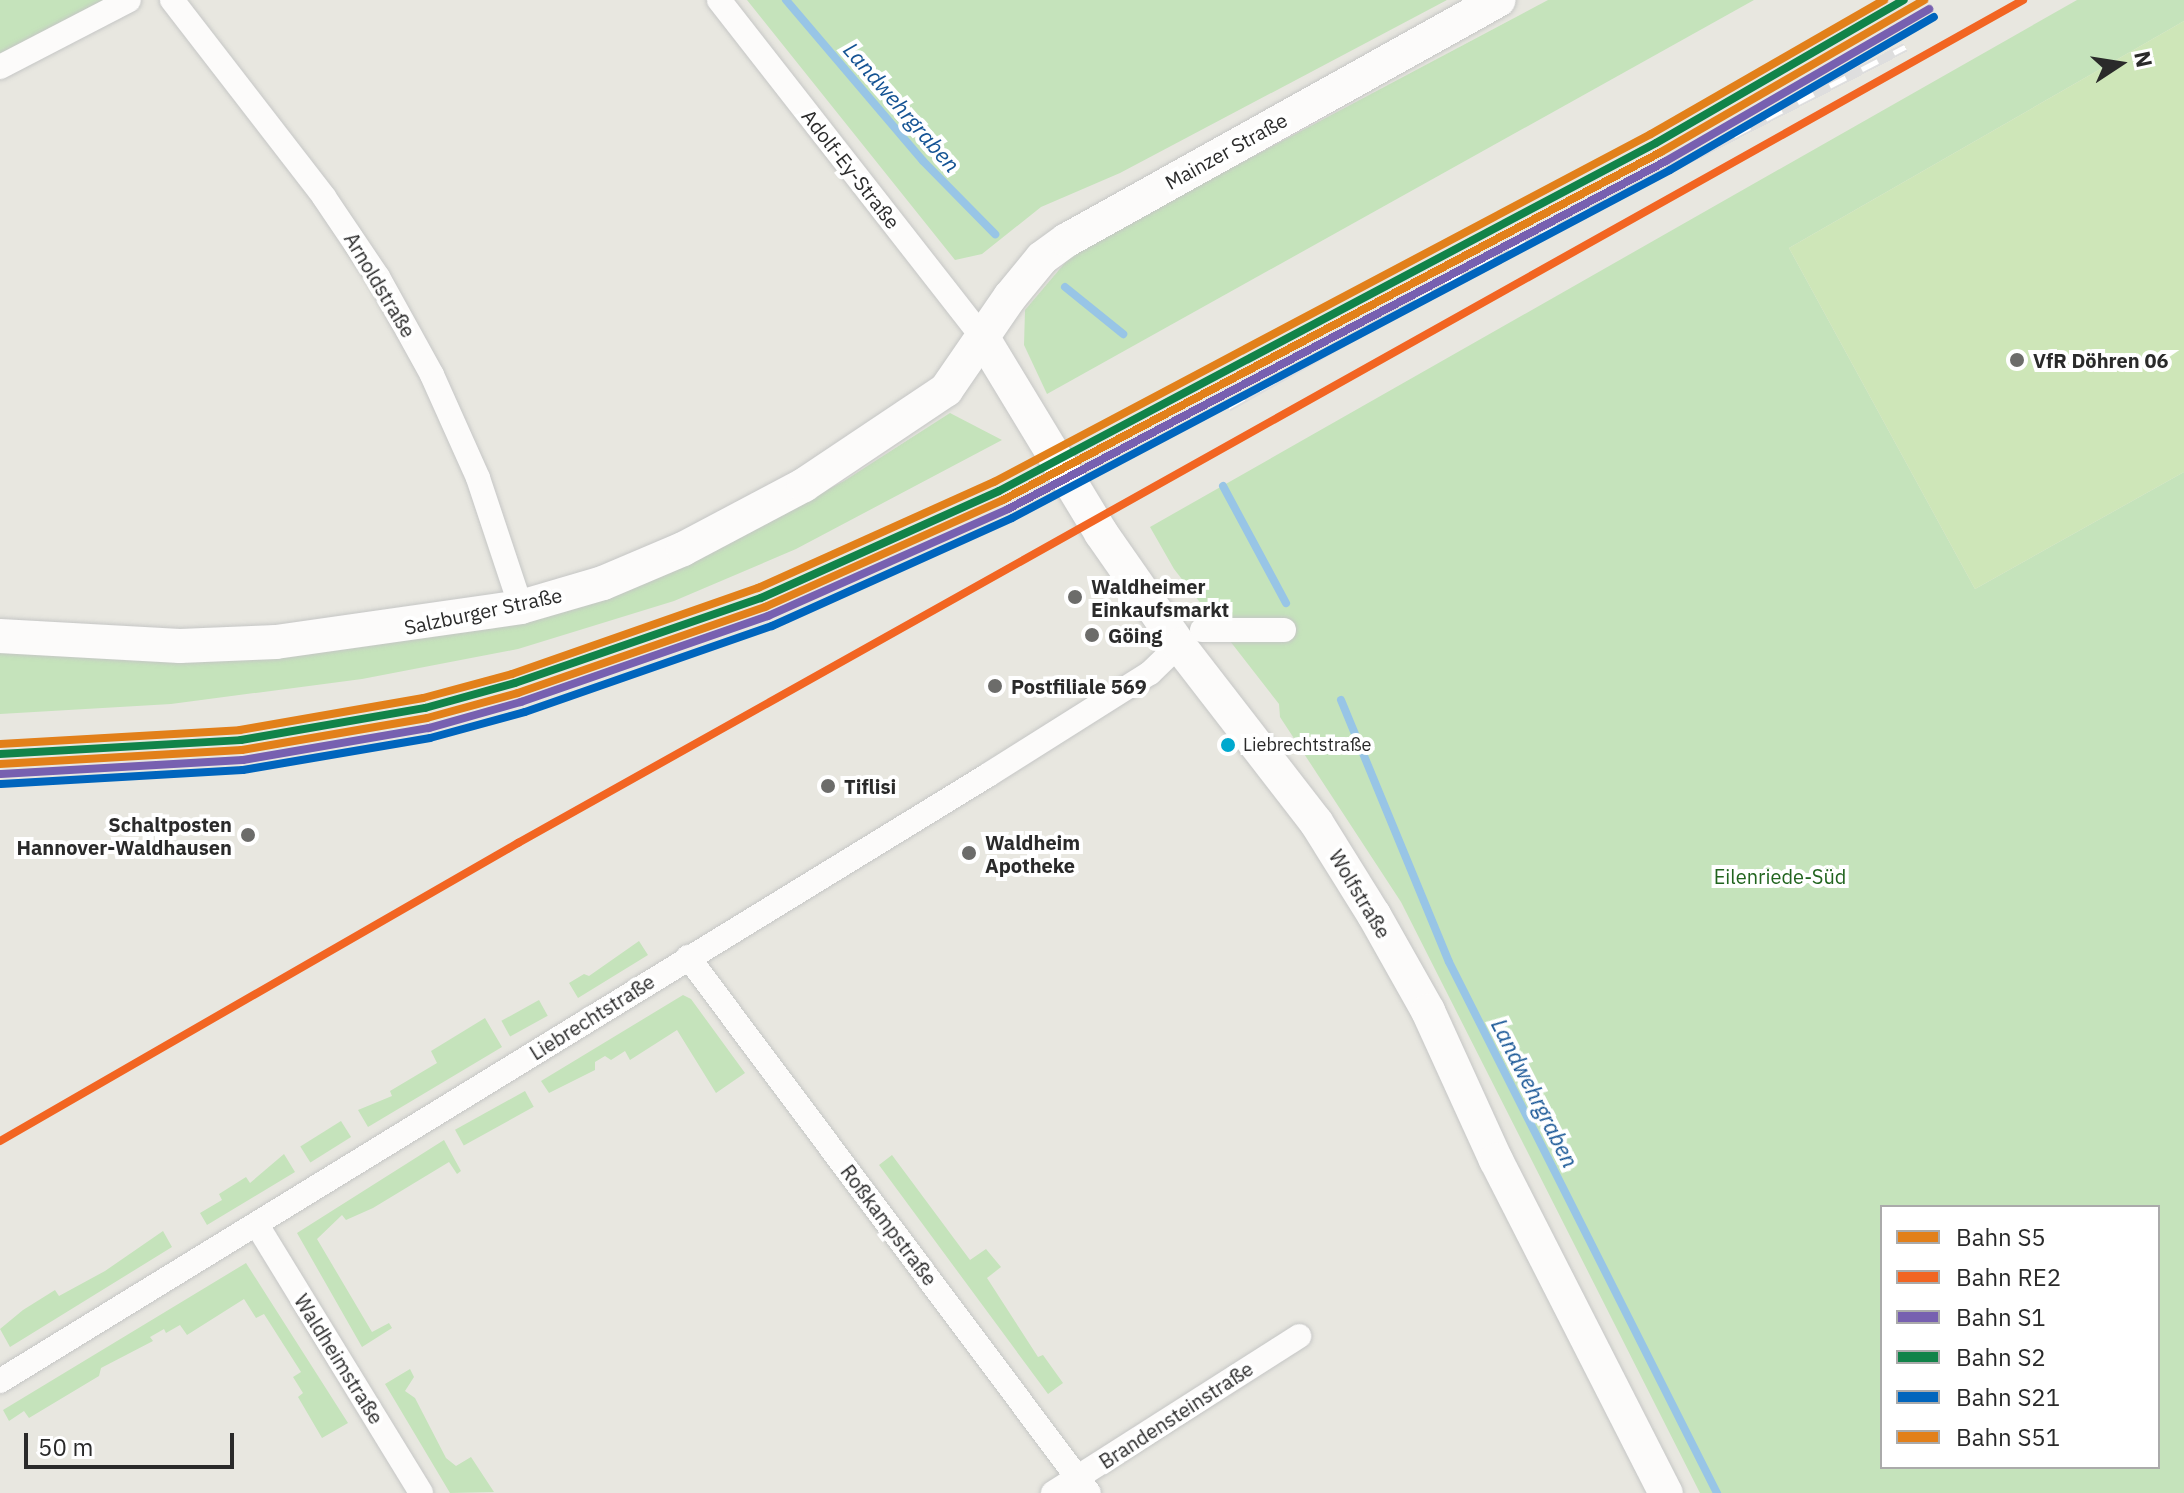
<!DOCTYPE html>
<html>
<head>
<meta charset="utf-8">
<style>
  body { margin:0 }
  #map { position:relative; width:2184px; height:1493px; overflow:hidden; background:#e8e7e0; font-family:"IBM Plex Sans",sans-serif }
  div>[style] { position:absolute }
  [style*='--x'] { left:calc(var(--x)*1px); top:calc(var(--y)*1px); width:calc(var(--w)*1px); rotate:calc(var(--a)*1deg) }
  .green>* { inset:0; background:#c5e3bb; transform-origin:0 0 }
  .pitch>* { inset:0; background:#cee6b8 }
  .stream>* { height:8px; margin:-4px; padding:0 4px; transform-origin:4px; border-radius:4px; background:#98c5e6 }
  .roads { filter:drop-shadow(0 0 2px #c5c6c5) drop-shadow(0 0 2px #c5c6c5) }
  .street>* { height:24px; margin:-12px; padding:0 12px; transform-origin:12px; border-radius:12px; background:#fcfbfa }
  .secondary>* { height:34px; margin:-17px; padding:0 17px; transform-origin:17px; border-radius:17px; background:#fcfbfa }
  .rail>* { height:9px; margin-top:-4.5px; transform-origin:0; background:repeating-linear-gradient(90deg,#fff 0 18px,#dedede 0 36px); box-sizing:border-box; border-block:2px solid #dedede }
  .rail-1>* { height:8px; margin:-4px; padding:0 4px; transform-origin:4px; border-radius:4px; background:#e2801a }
  .rail-2>* { height:8px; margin:-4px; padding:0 4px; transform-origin:4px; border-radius:4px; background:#f26522 }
  .rail-3>* { height:8px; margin:-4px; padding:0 4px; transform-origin:4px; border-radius:4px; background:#7760b0 }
  .rail-4>* { height:8px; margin:-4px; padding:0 4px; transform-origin:4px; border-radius:4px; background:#118349 }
  .rail-5>* { height:8px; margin:-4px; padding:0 4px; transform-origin:4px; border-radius:4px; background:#0065bd }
  .rail-6>* { height:8px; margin:-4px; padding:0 4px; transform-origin:4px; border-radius:4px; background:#e2801a }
  .dots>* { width:22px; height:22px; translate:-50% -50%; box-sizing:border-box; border:4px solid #fff; border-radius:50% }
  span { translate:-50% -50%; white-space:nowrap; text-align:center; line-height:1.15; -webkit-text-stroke:8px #fff; paint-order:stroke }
  .bus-label { font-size:18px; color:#2a2a2a }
  .left { translate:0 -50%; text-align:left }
  .street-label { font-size:20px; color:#2a2a2a }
  .poi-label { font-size:20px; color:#2a2a2a; font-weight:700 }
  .right { translate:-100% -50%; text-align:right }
  .park-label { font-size:20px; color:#21641e }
  .water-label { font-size:22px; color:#145394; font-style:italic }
  .legend { position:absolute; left:1880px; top:1205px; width:280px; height:264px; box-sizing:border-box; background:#fff; border:2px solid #aaa; margin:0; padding:10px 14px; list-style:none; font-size:24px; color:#2a2a2a }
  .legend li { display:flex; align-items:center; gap:16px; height:40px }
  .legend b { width:40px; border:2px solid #aaa }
  .north { position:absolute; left:2080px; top:24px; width:80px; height:80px; -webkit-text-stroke:6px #fff; paint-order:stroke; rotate:78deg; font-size:22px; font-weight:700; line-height:32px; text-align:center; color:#2a2a2a }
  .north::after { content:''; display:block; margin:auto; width:28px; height:36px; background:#2a2a2a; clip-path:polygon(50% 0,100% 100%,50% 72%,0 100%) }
  .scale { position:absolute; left:24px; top:1433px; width:210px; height:36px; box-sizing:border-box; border:4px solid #2a2a2a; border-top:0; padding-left:10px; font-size:24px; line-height:28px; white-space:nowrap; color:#2a2a2a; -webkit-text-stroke:6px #fff; paint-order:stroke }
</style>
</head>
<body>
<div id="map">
  <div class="green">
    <i style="clip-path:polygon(0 0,129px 0,0 67px)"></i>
    <i style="clip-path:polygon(747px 0,1447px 0,1120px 173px,1041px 207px,982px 254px,955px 260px)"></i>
    <i style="clip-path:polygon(1548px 0,1754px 0,1047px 394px,1024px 345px,1025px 310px,1075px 251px)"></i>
    <i style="clip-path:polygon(evenodd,2077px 0,2184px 0,2184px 21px,1789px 248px,1975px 589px,2184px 472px,2184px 1493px,1700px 1493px,1401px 902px,1280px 717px,1279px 704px,1174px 569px,1150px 527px,2077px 0,1882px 1207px,2158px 1207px,2158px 1467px,1882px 1467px,1882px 1207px)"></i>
    <i style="clip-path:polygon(950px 413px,1002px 440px,796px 549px,674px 601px,518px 649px,362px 679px,171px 704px,0 714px,0 636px,180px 646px,686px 564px,844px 481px)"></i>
    <i style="clip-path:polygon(639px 941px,648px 955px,578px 998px,569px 983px,584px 974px,589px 976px)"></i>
    <i style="clip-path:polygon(683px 995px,691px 999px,745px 1073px,716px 1093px,677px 1030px,630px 1060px,625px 1051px,611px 1060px,605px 1056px,595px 1062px,595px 1070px,549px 1093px,541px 1081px)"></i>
    <i style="left:539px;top:1000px;width:18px;height:43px;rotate:61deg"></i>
    <i style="clip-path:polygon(485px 1018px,502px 1047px,368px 1127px,358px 1110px,392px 1096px,390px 1091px,437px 1063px,431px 1051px)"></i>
    <i style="left:525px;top:1091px;width:18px;height:80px;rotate:61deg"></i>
    <i style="left:341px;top:1121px;width:19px;height:48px;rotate:58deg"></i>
    <i style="clip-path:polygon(444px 1140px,461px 1171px,457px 1174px,449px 1162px,373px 1208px,346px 1220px,342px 1215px,317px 1239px,372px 1332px,389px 1323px,392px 1328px,362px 1347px,297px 1233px)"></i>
    <i style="clip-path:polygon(284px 1154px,295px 1172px,207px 1225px,200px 1213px,222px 1200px,219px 1194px,246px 1177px,250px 1183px)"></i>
    <i style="clip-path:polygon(892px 1155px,970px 1260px,986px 1249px,1001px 1267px,987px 1278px,1038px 1357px,1043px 1355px,1063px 1383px,1048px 1394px,879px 1165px)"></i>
    <i style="clip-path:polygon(163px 1231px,172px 1247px,10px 1347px,0 1329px,23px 1310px,55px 1290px,59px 1296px,105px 1271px)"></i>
    <i style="clip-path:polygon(246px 1263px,348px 1423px,322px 1438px,298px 1397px,303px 1393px,293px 1377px,301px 1372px,264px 1314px,256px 1318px,244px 1299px,187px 1335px,180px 1325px,166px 1333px,164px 1329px,150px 1337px,153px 1341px,101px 1368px,99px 1376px,29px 1418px,24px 1411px,9px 1421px,3px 1410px)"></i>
    <i style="clip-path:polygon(410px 1369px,414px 1377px,405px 1391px,415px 1398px,446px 1458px,456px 1466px,471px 1457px,494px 1492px,450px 1493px,385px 1384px)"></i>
  </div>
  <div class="pitch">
    <i style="clip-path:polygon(2184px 21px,2184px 472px,1975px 589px,1789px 248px)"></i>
  </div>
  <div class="stream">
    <i style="--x:786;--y:0;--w:211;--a:49.6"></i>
    <i style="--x:923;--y:161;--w:103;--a:45.4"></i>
    <i style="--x:1065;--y:287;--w:75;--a:39"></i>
    <i style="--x:1223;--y:486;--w:133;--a:61.7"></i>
    <i style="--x:1341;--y:700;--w:283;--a:67.6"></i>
    <i style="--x:1449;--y:962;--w:595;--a:63.22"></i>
  </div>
  <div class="roads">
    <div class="street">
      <i style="--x:172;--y:0;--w:249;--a:52.3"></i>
      <i style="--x:324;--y:197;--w:97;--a:56"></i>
      <i style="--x:378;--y:277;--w:112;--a:61.1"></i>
      <i style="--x:432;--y:375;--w:113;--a:65.9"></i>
      <i style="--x:478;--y:478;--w:136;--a:71.6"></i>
      <i style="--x:719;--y:0;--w:429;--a:52"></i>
      <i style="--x:0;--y:67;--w:145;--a:-27.4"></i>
      <i style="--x:1202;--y:630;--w:82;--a:0"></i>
      <i style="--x:688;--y:957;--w:669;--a:53.2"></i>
      <i style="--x:257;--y:1225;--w:314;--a:58.5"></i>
      <i style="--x:0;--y:1381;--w:1159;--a:-31.52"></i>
      <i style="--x:988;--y:775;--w:191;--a:-32.2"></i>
      <i style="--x:1150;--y:673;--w:40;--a:-44"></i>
      <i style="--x:1053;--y:1493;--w:292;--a:-32.5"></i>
    </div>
    <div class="secondary">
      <i style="--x:983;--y:338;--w:228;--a:58.8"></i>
      <i style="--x:1101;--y:533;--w:136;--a:55.1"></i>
      <i style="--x:1179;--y:645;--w:224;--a:52.3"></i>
      <i style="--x:1316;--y:822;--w:110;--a:58.1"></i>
      <i style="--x:1374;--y:915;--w:110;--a:60.6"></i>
      <i style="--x:1428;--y:1011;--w:164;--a:65.5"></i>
      <i style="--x:1496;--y:1160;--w:374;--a:63"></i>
      <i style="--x:0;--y:636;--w:180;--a:3.2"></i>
      <i style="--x:180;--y:646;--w:96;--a:-2.4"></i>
      <i style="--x:276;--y:642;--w:247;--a:-8.1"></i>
      <i style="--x:521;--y:607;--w:85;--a:-16.3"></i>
      <i style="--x:603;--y:583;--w:87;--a:-23"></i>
      <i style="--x:683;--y:549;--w:137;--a:-27.9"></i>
      <i style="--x:804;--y:485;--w:171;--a:-33.8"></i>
      <i style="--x:946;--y:390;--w:113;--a:-55.5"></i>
      <i style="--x:1010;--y:297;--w:50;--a:-50.6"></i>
      <i style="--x:1042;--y:258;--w:31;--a:-36"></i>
      <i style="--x:1067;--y:240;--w:494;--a:-29.1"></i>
    </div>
  </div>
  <div class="rail">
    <i style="--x:1228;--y:407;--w:250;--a:-29.4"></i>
    <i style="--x:1446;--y:284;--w:517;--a:-27.31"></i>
  </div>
  <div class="rail-1">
    <i style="--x:0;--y:764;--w:242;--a:-3.3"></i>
    <i style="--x:242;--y:750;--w:188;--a:-9.8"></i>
    <i style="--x:427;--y:718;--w:94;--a:-15.4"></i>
    <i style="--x:518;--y:693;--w:262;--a:-19.2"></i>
    <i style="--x:765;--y:607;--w:261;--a:-24.2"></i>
    <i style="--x:1003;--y:500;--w:744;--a:-27.87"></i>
    <i style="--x:1661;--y:152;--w:304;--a:-30"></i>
  </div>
  <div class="rail-2">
    <i style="--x:0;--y:1141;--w:598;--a:-29.91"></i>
    <i style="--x:518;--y:843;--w:1725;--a:-29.25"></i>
  </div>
  <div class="rail-3">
    <i style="--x:1;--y:774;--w:242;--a:-3.3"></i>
    <i style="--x:243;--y:760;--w:189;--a:-9.8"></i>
    <i style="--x:429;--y:728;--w:96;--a:-15.8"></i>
    <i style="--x:521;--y:702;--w:262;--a:-19.2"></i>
    <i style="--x:768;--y:616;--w:263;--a:-24"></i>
    <i style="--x:1008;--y:509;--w:744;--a:-27.87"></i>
    <i style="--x:1666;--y:161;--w:304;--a:-30"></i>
  </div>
  <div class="rail-4">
    <i style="--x:0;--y:754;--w:241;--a:-3.3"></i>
    <i style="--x:241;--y:740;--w:187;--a:-9.9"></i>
    <i style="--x:425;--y:708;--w:93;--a:-15.5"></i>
    <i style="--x:515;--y:683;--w:260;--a:-19.1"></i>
    <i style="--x:761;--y:598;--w:261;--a:-24.2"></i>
    <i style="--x:999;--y:491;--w:743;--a:-27.91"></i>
    <i style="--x:1656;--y:143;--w:286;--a:-30"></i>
  </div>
  <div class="rail-5">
    <i style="--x:1;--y:784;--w:242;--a:-3.3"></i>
    <i style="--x:243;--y:770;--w:190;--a:-9.7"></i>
    <i style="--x:430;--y:738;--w:98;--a:-15.3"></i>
    <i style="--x:525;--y:712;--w:262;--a:-19.2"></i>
    <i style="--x:772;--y:626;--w:263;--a:-24.2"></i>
    <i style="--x:1012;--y:518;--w:744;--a:-27.87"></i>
    <i style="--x:1670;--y:170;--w:305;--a:-30.1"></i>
  </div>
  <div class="rail-6">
    <i style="--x:0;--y:744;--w:240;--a:-3.3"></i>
    <i style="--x:240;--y:730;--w:186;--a:-9.9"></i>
    <i style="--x:423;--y:698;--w:92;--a:-15.1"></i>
    <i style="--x:512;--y:674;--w:261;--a:-19.3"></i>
    <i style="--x:758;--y:588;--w:259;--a:-24.2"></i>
    <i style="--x:994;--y:482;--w:743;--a:-27.91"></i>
    <i style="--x:1651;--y:134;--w:269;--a:-29.9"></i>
  </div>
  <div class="dots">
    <i style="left:2017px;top:360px;background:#6c6c6a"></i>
    <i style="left:1075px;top:597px;background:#6c6c6a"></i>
    <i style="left:1092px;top:635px;background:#6c6c6a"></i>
    <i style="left:995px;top:686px;background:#6c6c6a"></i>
    <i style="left:1228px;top:745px;background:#00a9ce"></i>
    <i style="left:828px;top:786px;background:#6c6c6a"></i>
    <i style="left:248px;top:835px;background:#6c6c6a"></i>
    <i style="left:969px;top:853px;background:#6c6c6a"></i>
  </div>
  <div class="bus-label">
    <span class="left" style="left:1243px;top:745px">Liebrechtstraße</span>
  </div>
  <div class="street-label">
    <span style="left:1226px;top:151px;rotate:-29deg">Mainzer Straße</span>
    <span style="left:851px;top:169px;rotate:52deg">Adolf-Ey-Straße</span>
    <span style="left:380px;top:285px;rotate:59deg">Arnoldstraße</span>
    <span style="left:483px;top:611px;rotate:-12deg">Salzburger Straße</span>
    <span style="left:1360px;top:894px;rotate:59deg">Wolfstraße</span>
    <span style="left:592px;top:1017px;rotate:-32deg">Liebrechtstraße</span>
    <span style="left:889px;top:1225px;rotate:53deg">Roßkampstraße</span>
    <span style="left:339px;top:1359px;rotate:58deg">Waldheimstraße</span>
    <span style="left:1176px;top:1415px;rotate:-33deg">Brandensteinstraße</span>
  </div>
  <div class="poi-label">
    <span class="left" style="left:2033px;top:360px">VfR Döhren 06</span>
    <span class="left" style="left:1091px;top:598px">Waldheimer<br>Einkaufsmarkt</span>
    <span class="left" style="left:1108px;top:635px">Göing</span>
    <span class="left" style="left:1011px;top:686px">Postfiliale 569</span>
    <span class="left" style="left:844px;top:786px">Tiflisi</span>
    <span class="right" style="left:232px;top:836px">Schaltposten<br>Hannover-Waldhausen</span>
    <span class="left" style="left:985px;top:854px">Waldheim<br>Apotheke</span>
  </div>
  <div class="park-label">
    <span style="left:1780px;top:876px">Eilenriede-Süd</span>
  </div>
  <div class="water-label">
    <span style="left:902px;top:107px;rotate:49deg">Landwehrgraben</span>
    <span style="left:1535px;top:1093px;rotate:63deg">Landwehrgraben</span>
  </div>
  <ul class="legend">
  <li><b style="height:10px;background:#e2801a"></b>Bahn S5</li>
  <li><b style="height:10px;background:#f26522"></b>Bahn RE2</li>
  <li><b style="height:10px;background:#7760b0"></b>Bahn S1</li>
  <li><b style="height:10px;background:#118349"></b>Bahn S2</li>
  <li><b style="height:10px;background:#0065bd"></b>Bahn S21</li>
  <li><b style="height:10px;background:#e2801a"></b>Bahn S51</li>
  </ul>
  <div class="north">N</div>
  <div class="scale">50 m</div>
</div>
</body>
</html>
